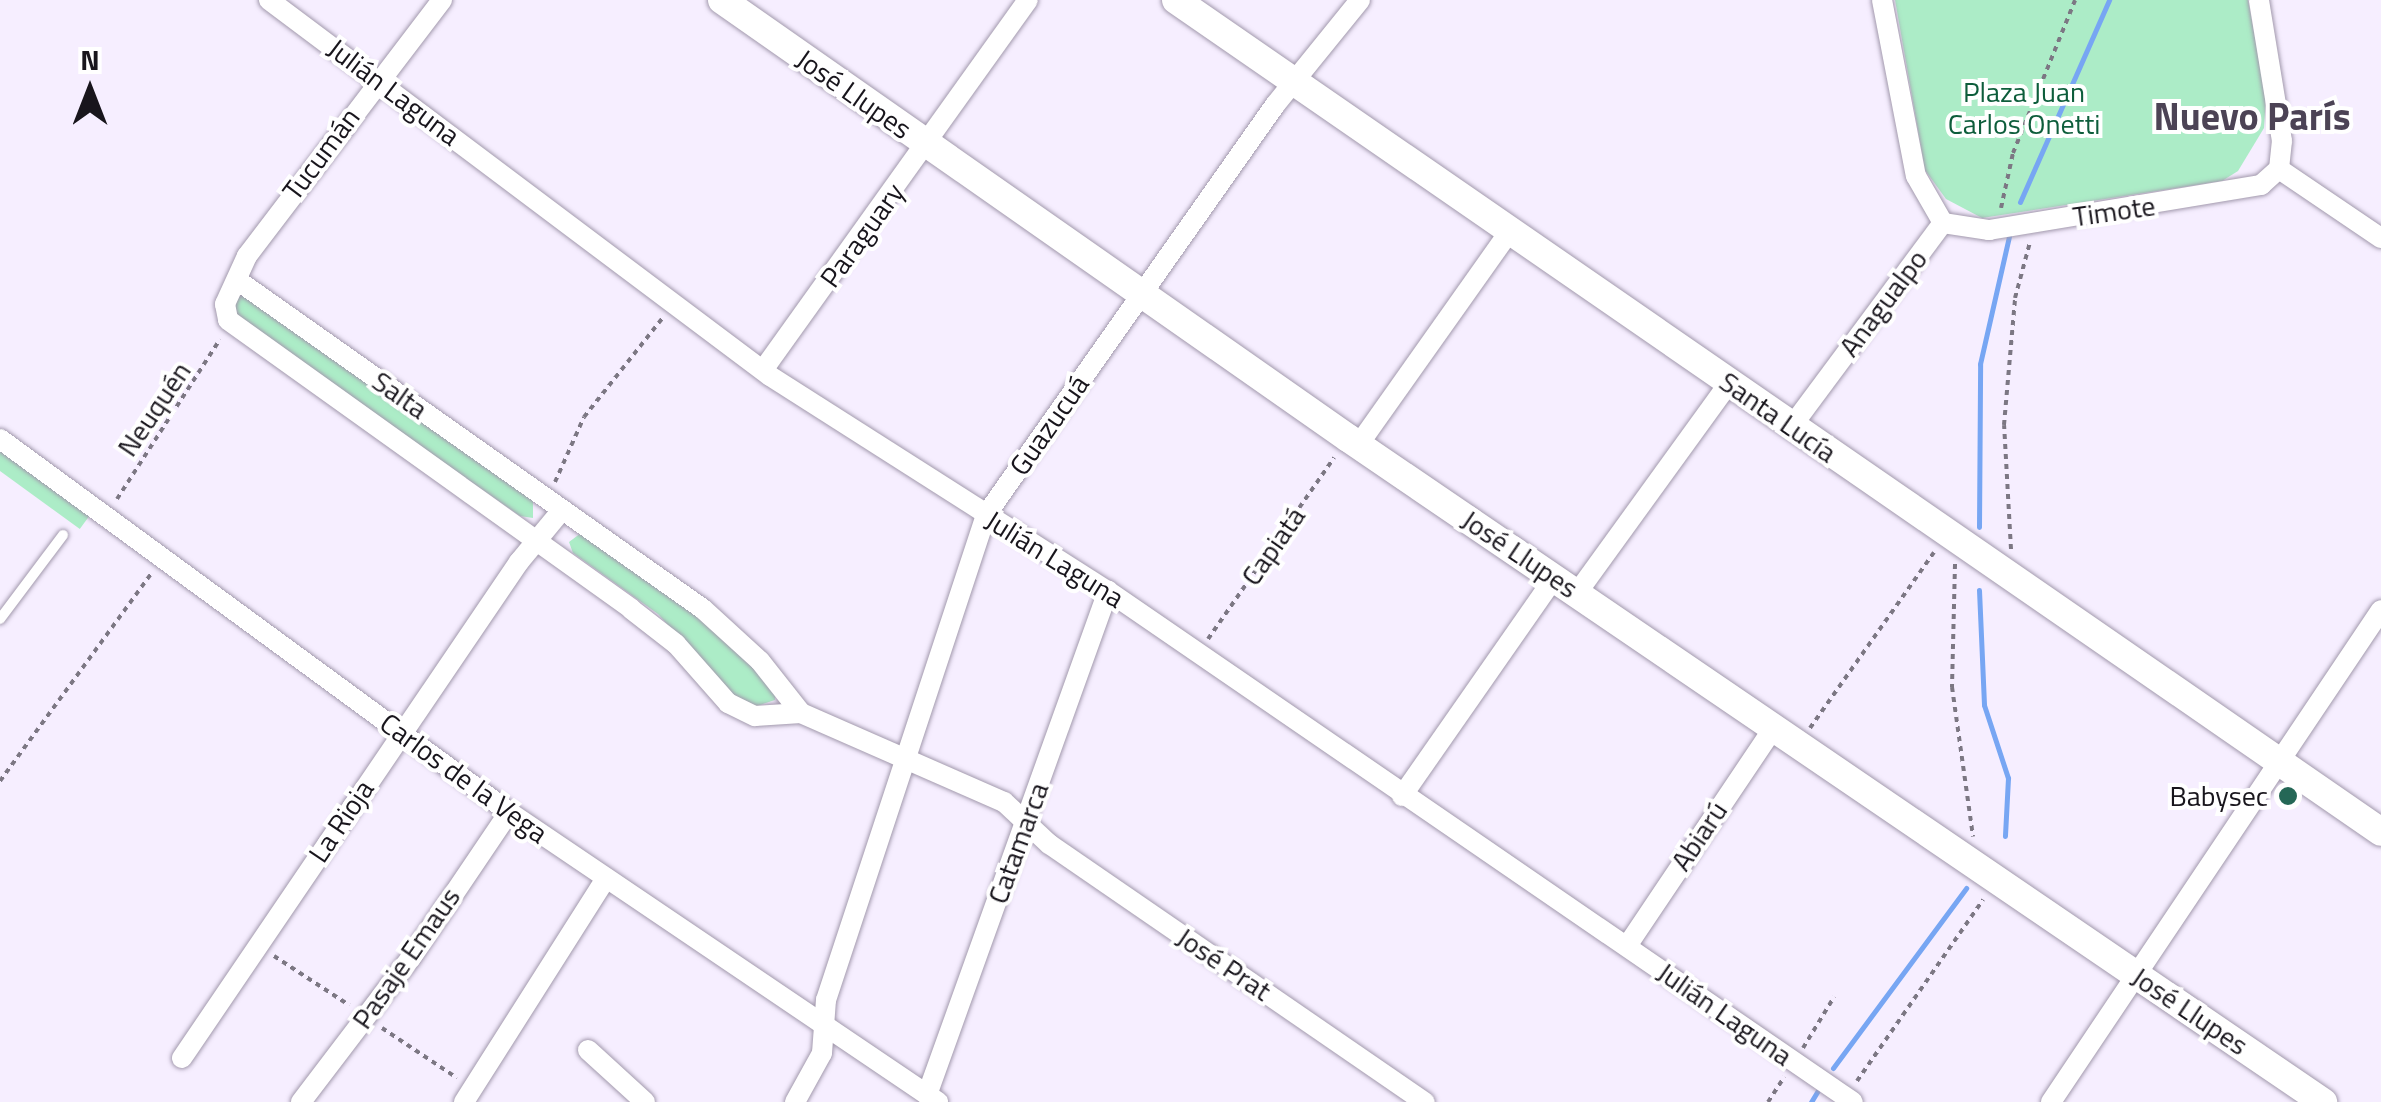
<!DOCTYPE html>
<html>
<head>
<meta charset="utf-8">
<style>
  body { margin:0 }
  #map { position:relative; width:2381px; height:1102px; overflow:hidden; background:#f6eeff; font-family:"Titillium Web",sans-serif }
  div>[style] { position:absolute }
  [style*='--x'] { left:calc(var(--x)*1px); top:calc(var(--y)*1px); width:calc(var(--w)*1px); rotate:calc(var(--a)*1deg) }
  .green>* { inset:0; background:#acecc7; transform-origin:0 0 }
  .stream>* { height:5px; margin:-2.5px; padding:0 2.5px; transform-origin:2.5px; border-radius:2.5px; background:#77a6f3 }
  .path>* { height:4px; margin-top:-2px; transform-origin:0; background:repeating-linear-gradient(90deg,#7c7783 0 5px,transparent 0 10px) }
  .roads { filter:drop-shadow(0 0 2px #a299ad) drop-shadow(0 0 2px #a299ad) }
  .service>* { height:10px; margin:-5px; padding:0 5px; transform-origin:5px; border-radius:5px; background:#fff }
  .minor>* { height:20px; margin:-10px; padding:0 10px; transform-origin:10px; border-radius:10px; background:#fff }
  .tertiary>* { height:28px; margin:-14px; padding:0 14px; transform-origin:14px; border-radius:14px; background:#fff }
  .dots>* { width:28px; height:28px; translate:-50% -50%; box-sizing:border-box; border:5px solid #fff; border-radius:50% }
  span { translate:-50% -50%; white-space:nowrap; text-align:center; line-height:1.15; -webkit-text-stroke:8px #fff; paint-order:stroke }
  .street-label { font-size:28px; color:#18151c }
  .park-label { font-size:28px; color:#0d5d3b }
  .poi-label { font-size:28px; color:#18151c }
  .right { translate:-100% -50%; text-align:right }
  .district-label { font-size:38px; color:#4c4355; font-weight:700 }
  .north { position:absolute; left:40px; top:40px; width:100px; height:100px; -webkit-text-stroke:8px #fff; paint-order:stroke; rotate:0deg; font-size:28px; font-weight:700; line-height:40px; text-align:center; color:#18151c }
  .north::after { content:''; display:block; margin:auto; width:35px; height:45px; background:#18151c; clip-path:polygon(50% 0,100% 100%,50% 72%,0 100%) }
</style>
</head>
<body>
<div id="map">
  <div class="green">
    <i style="clip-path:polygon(1895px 0,2248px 0,2266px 96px,2264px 128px,2238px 171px,2222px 181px,1982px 218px,1946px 199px,1925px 170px)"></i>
    <i style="clip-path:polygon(235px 294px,244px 294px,533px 497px,533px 518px,520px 516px,233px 315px)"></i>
    <i style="left:0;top:450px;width:111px;height:17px;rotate:36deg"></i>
    <i style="clip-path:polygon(581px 533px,672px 591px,775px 689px,775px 700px,757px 706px,732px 695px,658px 614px,573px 553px,569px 542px)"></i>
  </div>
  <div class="stream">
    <i style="--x:2020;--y:202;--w:221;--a:-66.2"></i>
    <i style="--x:1979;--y:527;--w:163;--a:-89.6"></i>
    <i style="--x:1980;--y:364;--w:131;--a:-77.2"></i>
    <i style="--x:1979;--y:590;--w:115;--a:87.5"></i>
    <i style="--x:1984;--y:705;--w:77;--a:71.8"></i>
    <i style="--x:2008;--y:778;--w:58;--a:93"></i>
    <i style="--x:1833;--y:1068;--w:224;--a:-53.5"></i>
    <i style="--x:1811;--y:1102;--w:12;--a:-59"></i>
  </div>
  <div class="path">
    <i style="--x:2001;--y:208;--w:56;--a:-77.7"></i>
    <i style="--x:2013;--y:153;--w:165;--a:-67.9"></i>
    <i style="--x:555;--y:482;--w:71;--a:-66"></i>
    <i style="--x:584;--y:417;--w:129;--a:-51.6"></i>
    <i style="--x:117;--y:499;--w:190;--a:-57.2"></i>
    <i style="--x:2011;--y:549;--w:124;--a:-93.2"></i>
    <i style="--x:2004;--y:425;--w:127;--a:-85"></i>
    <i style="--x:2015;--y:298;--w:58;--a:-75"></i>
    <i style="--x:1955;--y:564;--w:123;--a:91.4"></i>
    <i style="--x:1952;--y:687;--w:151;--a:82"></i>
    <i style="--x:1208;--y:639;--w:221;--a:-55.2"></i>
    <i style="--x:1810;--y:728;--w:215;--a:-54.8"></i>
    <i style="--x:0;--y:781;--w:256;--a:-53.9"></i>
    <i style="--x:274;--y:956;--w:90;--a:33.2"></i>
    <i style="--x:382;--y:1028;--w:90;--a:33.7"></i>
    <i style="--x:1803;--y:1048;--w:60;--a:-58.7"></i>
    <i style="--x:1857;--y:1081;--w:221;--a:-55.2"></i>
    <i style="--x:1768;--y:1102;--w:30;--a:-57"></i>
  </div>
  <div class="roads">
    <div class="service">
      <i style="--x:0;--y:619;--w:105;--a:-53.1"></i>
    </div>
    <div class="minor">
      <i style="--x:269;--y:0;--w:626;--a:36.89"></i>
      <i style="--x:770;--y:376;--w:401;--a:32.5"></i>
      <i style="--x:1108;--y:591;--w:903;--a:34.45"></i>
      <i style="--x:442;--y:0;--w:322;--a:127.3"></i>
      <i style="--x:247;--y:256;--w:53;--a:114.6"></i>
      <i style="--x:225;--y:304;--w:16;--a:79"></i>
      <i style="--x:228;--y:320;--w:496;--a:35.6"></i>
      <i style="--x:631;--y:609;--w:57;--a:37.9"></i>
      <i style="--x:676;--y:644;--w:79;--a:48.6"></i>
      <i style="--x:728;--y:703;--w:30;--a:26"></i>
      <i style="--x:755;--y:716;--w:46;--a:-3.7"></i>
      <i style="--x:1882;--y:0;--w:179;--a:79.1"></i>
      <i style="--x:1916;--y:176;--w:54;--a:60.1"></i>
      <i style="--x:2279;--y:169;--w:123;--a:34.1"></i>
      <i style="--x:1943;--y:223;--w:47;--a:8.7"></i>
      <i style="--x:1989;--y:230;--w:276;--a:-9.4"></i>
      <i style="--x:2261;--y:185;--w:24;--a:-42"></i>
      <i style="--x:2279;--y:169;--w:28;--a:-84"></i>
      <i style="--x:2282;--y:141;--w:143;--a:-99.3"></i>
      <i style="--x:237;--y:280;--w:570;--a:35.22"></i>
      <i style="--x:703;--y:609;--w:77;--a:42.4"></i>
      <i style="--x:760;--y:661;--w:66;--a:51.7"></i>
      <i style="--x:801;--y:713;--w:222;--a:23.7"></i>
      <i style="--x:1004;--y:802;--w:62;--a:43"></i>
      <i style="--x:1049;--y:844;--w:456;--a:34.5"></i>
      <i style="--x:763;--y:370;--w:455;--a:-54.4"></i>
      <i style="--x:1792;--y:426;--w:253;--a:-53.4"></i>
      <i style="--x:0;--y:439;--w:631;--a:36.23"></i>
      <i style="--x:509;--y:812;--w:518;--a:34.06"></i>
      <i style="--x:1359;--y:444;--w:260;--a:-54.7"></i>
      <i style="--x:1577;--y:593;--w:259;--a:-54.1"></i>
      <i style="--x:1402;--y:796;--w:266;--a:-55.1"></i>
      <i style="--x:1627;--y:946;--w:264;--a:-56.1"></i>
      <i style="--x:588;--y:1050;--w:77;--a:42.4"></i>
      <i style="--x:182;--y:1058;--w:600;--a:-55.81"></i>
      <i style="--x:519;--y:562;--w:67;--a:-50.4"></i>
      <i style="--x:927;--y:1095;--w:536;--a:-70.25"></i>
      <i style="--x:301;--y:1102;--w:180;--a:-52.7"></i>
      <i style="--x:410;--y:959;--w:177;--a:-56"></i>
      <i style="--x:464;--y:1102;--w:265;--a:-57.6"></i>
      <i style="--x:795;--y:1102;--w:56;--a:-61.1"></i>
      <i style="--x:822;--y:1053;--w:53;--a:-85.7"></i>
      <i style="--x:826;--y:1000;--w:511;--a:-71.74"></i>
      <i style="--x:986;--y:515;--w:502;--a:-54.82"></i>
      <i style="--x:1275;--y:105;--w:135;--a:-51"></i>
      <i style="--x:2051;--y:1102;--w:592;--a:-56.15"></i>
    </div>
    <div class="tertiary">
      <i style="--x:722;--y:0;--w:764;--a:34.98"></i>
      <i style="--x:1348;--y:438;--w:1180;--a:34.26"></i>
      <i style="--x:1176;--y:0;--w:1464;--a:34.62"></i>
    </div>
  </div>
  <div class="dots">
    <i style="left:2288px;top:796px;background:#256756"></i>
  </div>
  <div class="street-label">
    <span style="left:394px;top:92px;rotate:37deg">Julián Laguna</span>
    <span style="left:854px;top:94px;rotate:35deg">José Llupes</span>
    <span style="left:321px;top:154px;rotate:-53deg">Tucumán</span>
    <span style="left:2114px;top:211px;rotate:-8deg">Timote</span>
    <span style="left:862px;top:235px;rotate:-54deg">Paraguary</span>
    <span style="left:1883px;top:303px;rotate:-53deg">Anagualpo</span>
    <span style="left:400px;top:395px;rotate:35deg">Salta</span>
    <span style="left:154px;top:409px;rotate:-56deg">Neuquén</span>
    <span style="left:1778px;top:417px;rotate:35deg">Santa Lucía</span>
    <span style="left:1049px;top:425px;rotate:-55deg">Guazucuá</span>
    <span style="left:1273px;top:546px;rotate:-55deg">Capiatá</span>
    <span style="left:1520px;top:554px;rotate:34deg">José Llupes</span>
    <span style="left:1055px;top:559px;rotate:32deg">Julián Laguna</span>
    <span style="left:464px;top:778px;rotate:36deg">Carlos de la Vega</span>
    <span style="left:341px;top:821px;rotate:-56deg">La Rioja</span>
    <span style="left:1699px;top:836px;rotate:-56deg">Abiarú</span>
    <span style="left:1018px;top:843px;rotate:-70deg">Catamarca</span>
    <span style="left:406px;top:958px;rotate:-55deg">Pasaje Emaus</span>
    <span style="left:1224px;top:964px;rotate:34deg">José Prat</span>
    <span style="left:2190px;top:1011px;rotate:34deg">José Llupes</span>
    <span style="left:1725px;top:1014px;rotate:35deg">Julián Laguna</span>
  </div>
  <div class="park-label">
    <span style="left:2024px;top:108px">Plaza Juan<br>Carlos Onetti</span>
  </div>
  <div class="poi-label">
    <span class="right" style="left:2268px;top:796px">Babysec</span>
  </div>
  <div class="district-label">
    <span style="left:2252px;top:117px">Nuevo París</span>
  </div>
  <div class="north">N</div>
</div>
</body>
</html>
